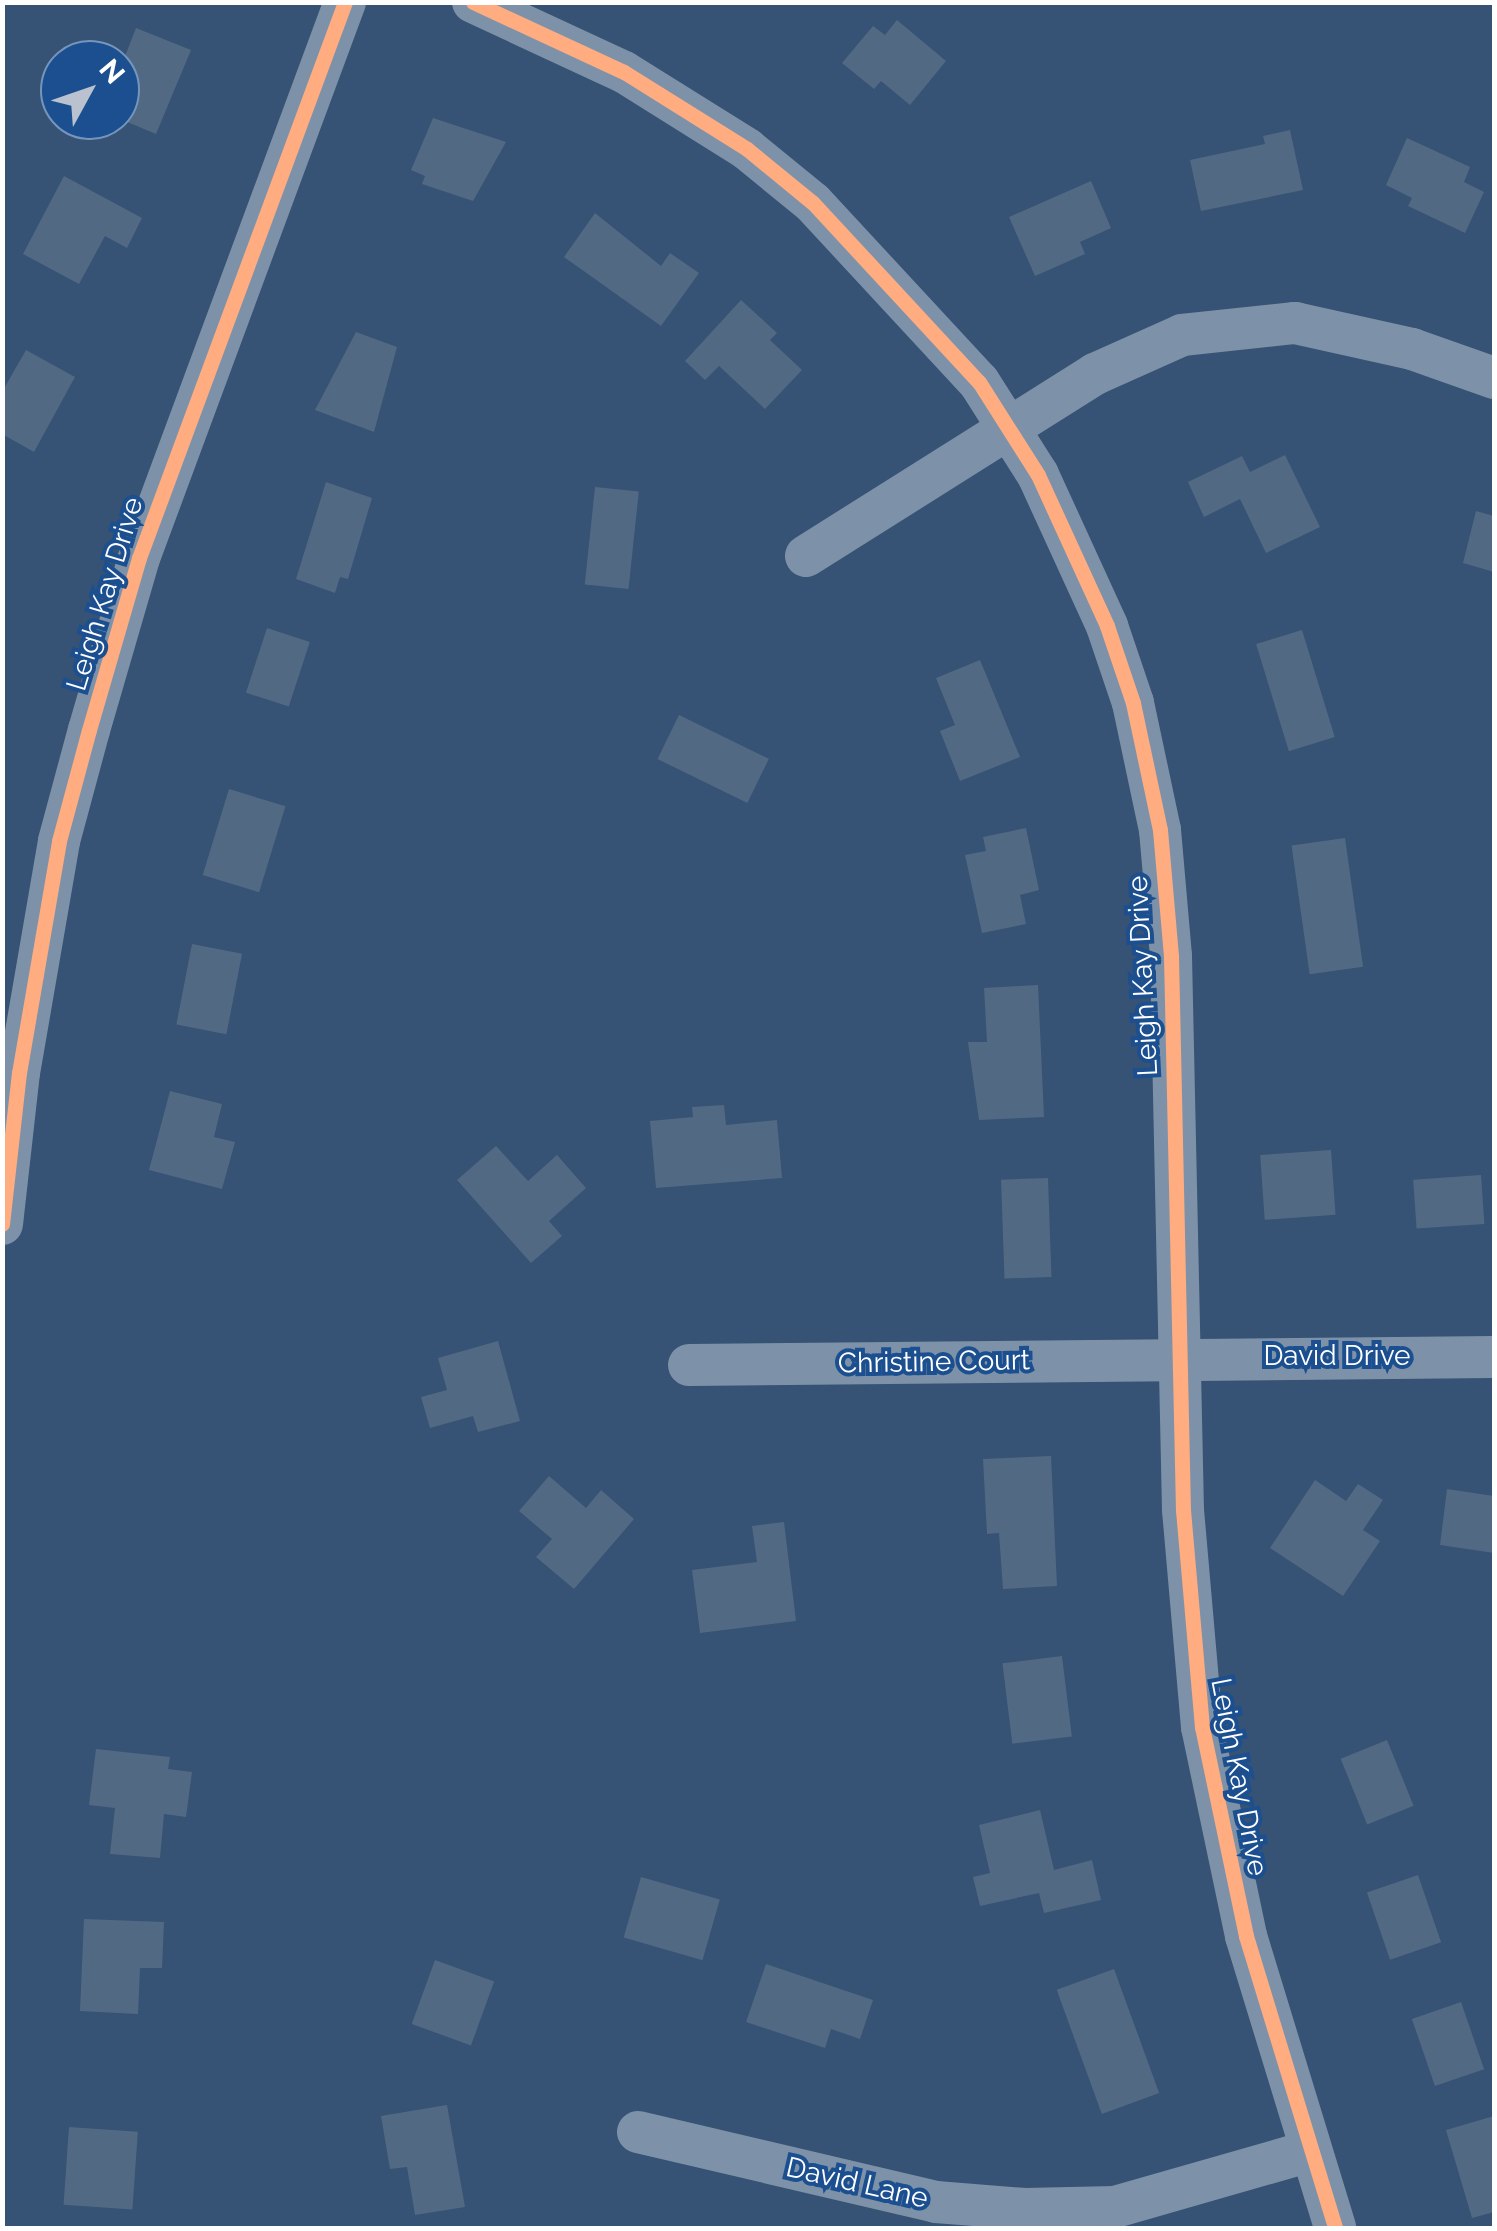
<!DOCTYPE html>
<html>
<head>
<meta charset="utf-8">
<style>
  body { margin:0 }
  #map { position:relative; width:1497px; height:2231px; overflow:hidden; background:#365274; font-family:Raleway,sans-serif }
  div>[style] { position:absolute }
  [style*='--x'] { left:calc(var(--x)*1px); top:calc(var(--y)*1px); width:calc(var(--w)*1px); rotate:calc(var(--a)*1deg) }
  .building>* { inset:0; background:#526984; transform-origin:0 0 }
  .minor>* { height:42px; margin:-21px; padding:0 21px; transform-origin:21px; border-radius:21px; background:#7d92a8 }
  .cycleway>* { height:15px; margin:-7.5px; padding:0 7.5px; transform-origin:7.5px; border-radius:7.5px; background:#ffac80 }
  span { translate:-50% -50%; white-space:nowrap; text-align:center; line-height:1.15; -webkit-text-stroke:8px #1b4f8f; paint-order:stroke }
  .street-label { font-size:28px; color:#fff }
  .frame { position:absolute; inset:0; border:5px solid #fff; pointer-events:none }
  .north { position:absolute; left:40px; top:40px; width:100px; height:100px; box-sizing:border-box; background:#1b4f8f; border:2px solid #7695bc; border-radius:50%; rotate:50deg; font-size:28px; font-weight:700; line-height:40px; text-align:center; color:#fff }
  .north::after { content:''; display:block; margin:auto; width:35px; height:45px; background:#b9c2ce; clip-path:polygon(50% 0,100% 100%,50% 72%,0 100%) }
</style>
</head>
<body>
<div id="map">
  <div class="building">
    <i style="clip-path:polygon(897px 20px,946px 61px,910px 105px,881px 81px,874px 89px,842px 63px,873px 26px,885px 35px)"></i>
    <i style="clip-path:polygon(136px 28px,191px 50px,156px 134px,120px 119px,120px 69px)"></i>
    <i style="clip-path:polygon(433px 118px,506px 142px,473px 201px,422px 184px,425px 176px,411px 170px)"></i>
    <i style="clip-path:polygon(1290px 130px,1303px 190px,1201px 211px,1190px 160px,1265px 144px,1263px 136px)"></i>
    <i style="clip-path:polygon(1407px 138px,1470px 167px,1464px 182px,1484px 192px,1465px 233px,1408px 206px,1412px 198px,1386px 185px)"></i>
    <i style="clip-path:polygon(64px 176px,142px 218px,127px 248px,105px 236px,79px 284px,23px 254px)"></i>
    <i style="clip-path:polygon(1091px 181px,1111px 228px,1080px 242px,1085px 254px,1035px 276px,1009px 217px)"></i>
    <i style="clip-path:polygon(595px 213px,661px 266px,670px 253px,699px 273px,661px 326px,564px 257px)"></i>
    <i style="clip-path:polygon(741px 300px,777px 333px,770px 340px,802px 370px,765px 409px,719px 366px,705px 380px,685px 361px)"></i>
    <i style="clip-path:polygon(356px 332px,397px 347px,374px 432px,315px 410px)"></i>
    <i style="clip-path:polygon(26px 350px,75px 377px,34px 452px,2px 434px,2px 392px)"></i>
    <i style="clip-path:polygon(1285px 455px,1320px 527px,1266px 553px,1240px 499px,1204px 517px,1188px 482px,1242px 456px,1250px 472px)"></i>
    <i style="clip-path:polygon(326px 482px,372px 498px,348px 579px,340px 577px,335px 593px,296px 579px)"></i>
    <i style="left:595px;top:487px;width:44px;height:98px;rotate:6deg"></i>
    <i style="clip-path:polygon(1476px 511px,1494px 516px,1494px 572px,1463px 563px)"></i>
    <i style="left:267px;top:628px;width:45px;height:68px;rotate:18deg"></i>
    <i style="left:1302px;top:630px;width:112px;height:48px;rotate:73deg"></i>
    <i style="clip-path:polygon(980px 660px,1020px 757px,960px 781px,940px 731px,955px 725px,936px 678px)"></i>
    <i style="left:679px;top:715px;width:100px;height:49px;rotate:26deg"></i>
    <i style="left:229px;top:789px;width:59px;height:90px;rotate:17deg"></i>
    <i style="clip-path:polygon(1026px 828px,1039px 890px,1020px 895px,1026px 924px,982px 933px,965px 855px,986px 851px,983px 837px)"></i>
    <i style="left:1345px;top:838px;width:130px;height:54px;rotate:82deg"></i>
    <i style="left:192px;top:944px;width:51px;height:82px;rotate:11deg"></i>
    <i style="clip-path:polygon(1038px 985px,1044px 1117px,979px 1120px,968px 1042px,987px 1042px,984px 988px)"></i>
    <i style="clip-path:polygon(170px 1091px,222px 1104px,214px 1137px,235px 1142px,222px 1189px,149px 1170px)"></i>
    <i style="clip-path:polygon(724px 1105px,726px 1125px,777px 1120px,782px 1178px,656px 1188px,650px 1121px,693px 1117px,692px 1107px)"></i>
    <i style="clip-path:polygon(496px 1146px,528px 1181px,557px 1155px,586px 1188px,549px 1221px,562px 1236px,531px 1263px,457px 1180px)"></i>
    <i style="left:1331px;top:1150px;width:65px;height:71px;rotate:86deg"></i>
    <i style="left:1481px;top:1175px;width:49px;height:68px;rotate:86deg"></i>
    <i style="left:1048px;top:1178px;width:99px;height:47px;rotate:88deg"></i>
    <i style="clip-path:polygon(498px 1341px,520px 1421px,478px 1432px,473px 1416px,430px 1428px,421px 1397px,447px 1390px,438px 1358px)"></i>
    <i style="clip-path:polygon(1051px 1456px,1057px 1586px,1003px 1589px,999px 1533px,987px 1534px,983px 1459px)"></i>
    <i style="clip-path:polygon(549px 1476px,586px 1508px,601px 1490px,634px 1519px,574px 1589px,536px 1557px,552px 1539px,519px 1511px)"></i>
    <i style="clip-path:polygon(1315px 1480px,1346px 1501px,1358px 1484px,1383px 1500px,1363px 1530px,1380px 1541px,1343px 1596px,1270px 1548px)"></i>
    <i style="clip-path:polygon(1447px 1489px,1494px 1496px,1494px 1553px,1440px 1545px)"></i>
    <i style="clip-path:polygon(784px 1522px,796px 1621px,700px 1633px,692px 1570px,757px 1562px,752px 1526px)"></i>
    <i style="left:1062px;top:1656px;width:81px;height:60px;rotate:83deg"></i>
    <i style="left:1387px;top:1740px;width:71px;height:50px;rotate:68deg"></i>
    <i style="clip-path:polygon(96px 1749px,170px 1757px,168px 1769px,192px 1772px,186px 1817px,164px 1814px,160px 1858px,110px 1854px,115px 1808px,89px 1805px)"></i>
    <i style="clip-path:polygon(1040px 1810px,1054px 1870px,1092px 1860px,1101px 1900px,1044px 1913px,1039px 1893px,980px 1906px,973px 1877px,990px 1873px,979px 1825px)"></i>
    <i style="left:1418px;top:1875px;width:71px;height:54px;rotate:71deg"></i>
    <i style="left:641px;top:1877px;width:82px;height:63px;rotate:16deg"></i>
    <i style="clip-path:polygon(84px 1919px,164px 1922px,162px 1968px,140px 1968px,138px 2014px,80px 2011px)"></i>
    <i style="left:435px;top:1960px;width:63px;height:68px;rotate:20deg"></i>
    <i style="clip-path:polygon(766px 1964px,873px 2000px,860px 2039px,831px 2029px,825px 2048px,746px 2022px)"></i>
    <i style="left:1114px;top:1969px;width:132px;height:61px;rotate:70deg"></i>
    <i style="left:1461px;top:2002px;width:71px;height:52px;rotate:71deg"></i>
    <i style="clip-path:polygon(447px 2105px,465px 2207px,415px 2215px,407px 2167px,390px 2169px,381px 2116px)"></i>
    <i style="clip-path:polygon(1494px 2116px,1494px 2212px,1472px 2218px,1446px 2130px)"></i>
    <i style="left:69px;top:2127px;width:69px;height:78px;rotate:4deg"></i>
  </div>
  <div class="minor">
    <i style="--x:473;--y:2;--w:166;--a:24.9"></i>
    <i style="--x:624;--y:72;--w:145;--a:32"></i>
    <i style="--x:747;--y:149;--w:85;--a:39.3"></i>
    <i style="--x:813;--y:203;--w:244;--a:47.2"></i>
    <i style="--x:979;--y:382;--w:110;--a:57.6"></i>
    <i style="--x:1038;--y:475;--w:166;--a:65.4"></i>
    <i style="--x:1107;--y:626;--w:81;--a:71.3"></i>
    <i style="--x:1133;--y:703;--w:130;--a:78"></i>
    <i style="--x:1160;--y:830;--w:126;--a:85"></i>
    <i style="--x:1171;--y:956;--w:554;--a:88.76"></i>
    <i style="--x:1183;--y:1510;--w:218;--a:85"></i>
    <i style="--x:1202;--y:1727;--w:214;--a:78.1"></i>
    <i style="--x:1246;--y:1936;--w:305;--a:73"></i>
    <i style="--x:806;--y:556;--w:342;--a:-32.2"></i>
    <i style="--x:1095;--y:374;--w:95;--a:-24.1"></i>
    <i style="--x:1182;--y:335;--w:114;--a:-6.1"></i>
    <i style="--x:1295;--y:323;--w:120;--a:12.5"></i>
    <i style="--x:1412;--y:349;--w:87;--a:19.5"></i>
    <i style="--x:2;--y:1224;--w:152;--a:-83.6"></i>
    <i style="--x:19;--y:1073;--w:235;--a:-80.2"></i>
    <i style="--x:59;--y:841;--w:115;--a:-74.9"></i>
    <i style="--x:89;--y:730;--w:179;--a:-73.8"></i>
    <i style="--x:139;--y:558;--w:593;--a:-69.67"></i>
    <i style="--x:689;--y:1365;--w:805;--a:-0.57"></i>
    <i style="--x:638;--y:2132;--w:306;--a:13.2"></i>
    <i style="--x:936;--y:2202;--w:89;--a:4.5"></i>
    <i style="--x:1025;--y:2209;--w:90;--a:-1.3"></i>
    <i style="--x:1115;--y:2207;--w:203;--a:-16"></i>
  </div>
  <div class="cycleway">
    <i style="--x:473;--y:2;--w:166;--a:24.9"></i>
    <i style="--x:624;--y:72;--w:145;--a:32"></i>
    <i style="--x:747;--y:149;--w:85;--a:39.3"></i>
    <i style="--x:813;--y:203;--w:244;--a:47.2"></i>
    <i style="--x:979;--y:382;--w:110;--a:57.6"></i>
    <i style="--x:1038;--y:475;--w:166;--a:65.4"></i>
    <i style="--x:1107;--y:626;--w:81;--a:71.3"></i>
    <i style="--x:1133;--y:703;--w:130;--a:78"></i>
    <i style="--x:1160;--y:830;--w:126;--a:85"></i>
    <i style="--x:1171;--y:956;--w:554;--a:88.76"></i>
    <i style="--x:1183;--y:1510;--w:218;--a:85"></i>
    <i style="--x:1202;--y:1727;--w:214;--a:78.1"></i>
    <i style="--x:1246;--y:1936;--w:305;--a:73"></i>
    <i style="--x:2;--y:1224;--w:152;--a:-83.6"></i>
    <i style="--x:19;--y:1073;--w:235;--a:-80.2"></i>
    <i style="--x:59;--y:841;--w:115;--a:-74.9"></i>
    <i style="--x:89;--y:730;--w:179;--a:-73.8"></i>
    <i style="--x:139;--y:558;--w:593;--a:-69.67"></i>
  </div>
  <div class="street-label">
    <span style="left:105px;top:594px;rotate:-73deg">Leigh Kay Drive</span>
    <span style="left:1143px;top:976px;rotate:-93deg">Leigh Kay Drive</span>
    <span style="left:1337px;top:1356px">David Drive</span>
    <span style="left:934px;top:1362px;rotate:-1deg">Christine Court</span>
    <span style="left:1239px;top:1777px;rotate:79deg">Leigh Kay Drive</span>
    <span style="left:857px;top:2183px;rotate:13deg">David Lane</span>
  </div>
  <div class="frame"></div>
  <div class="north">N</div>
</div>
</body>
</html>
